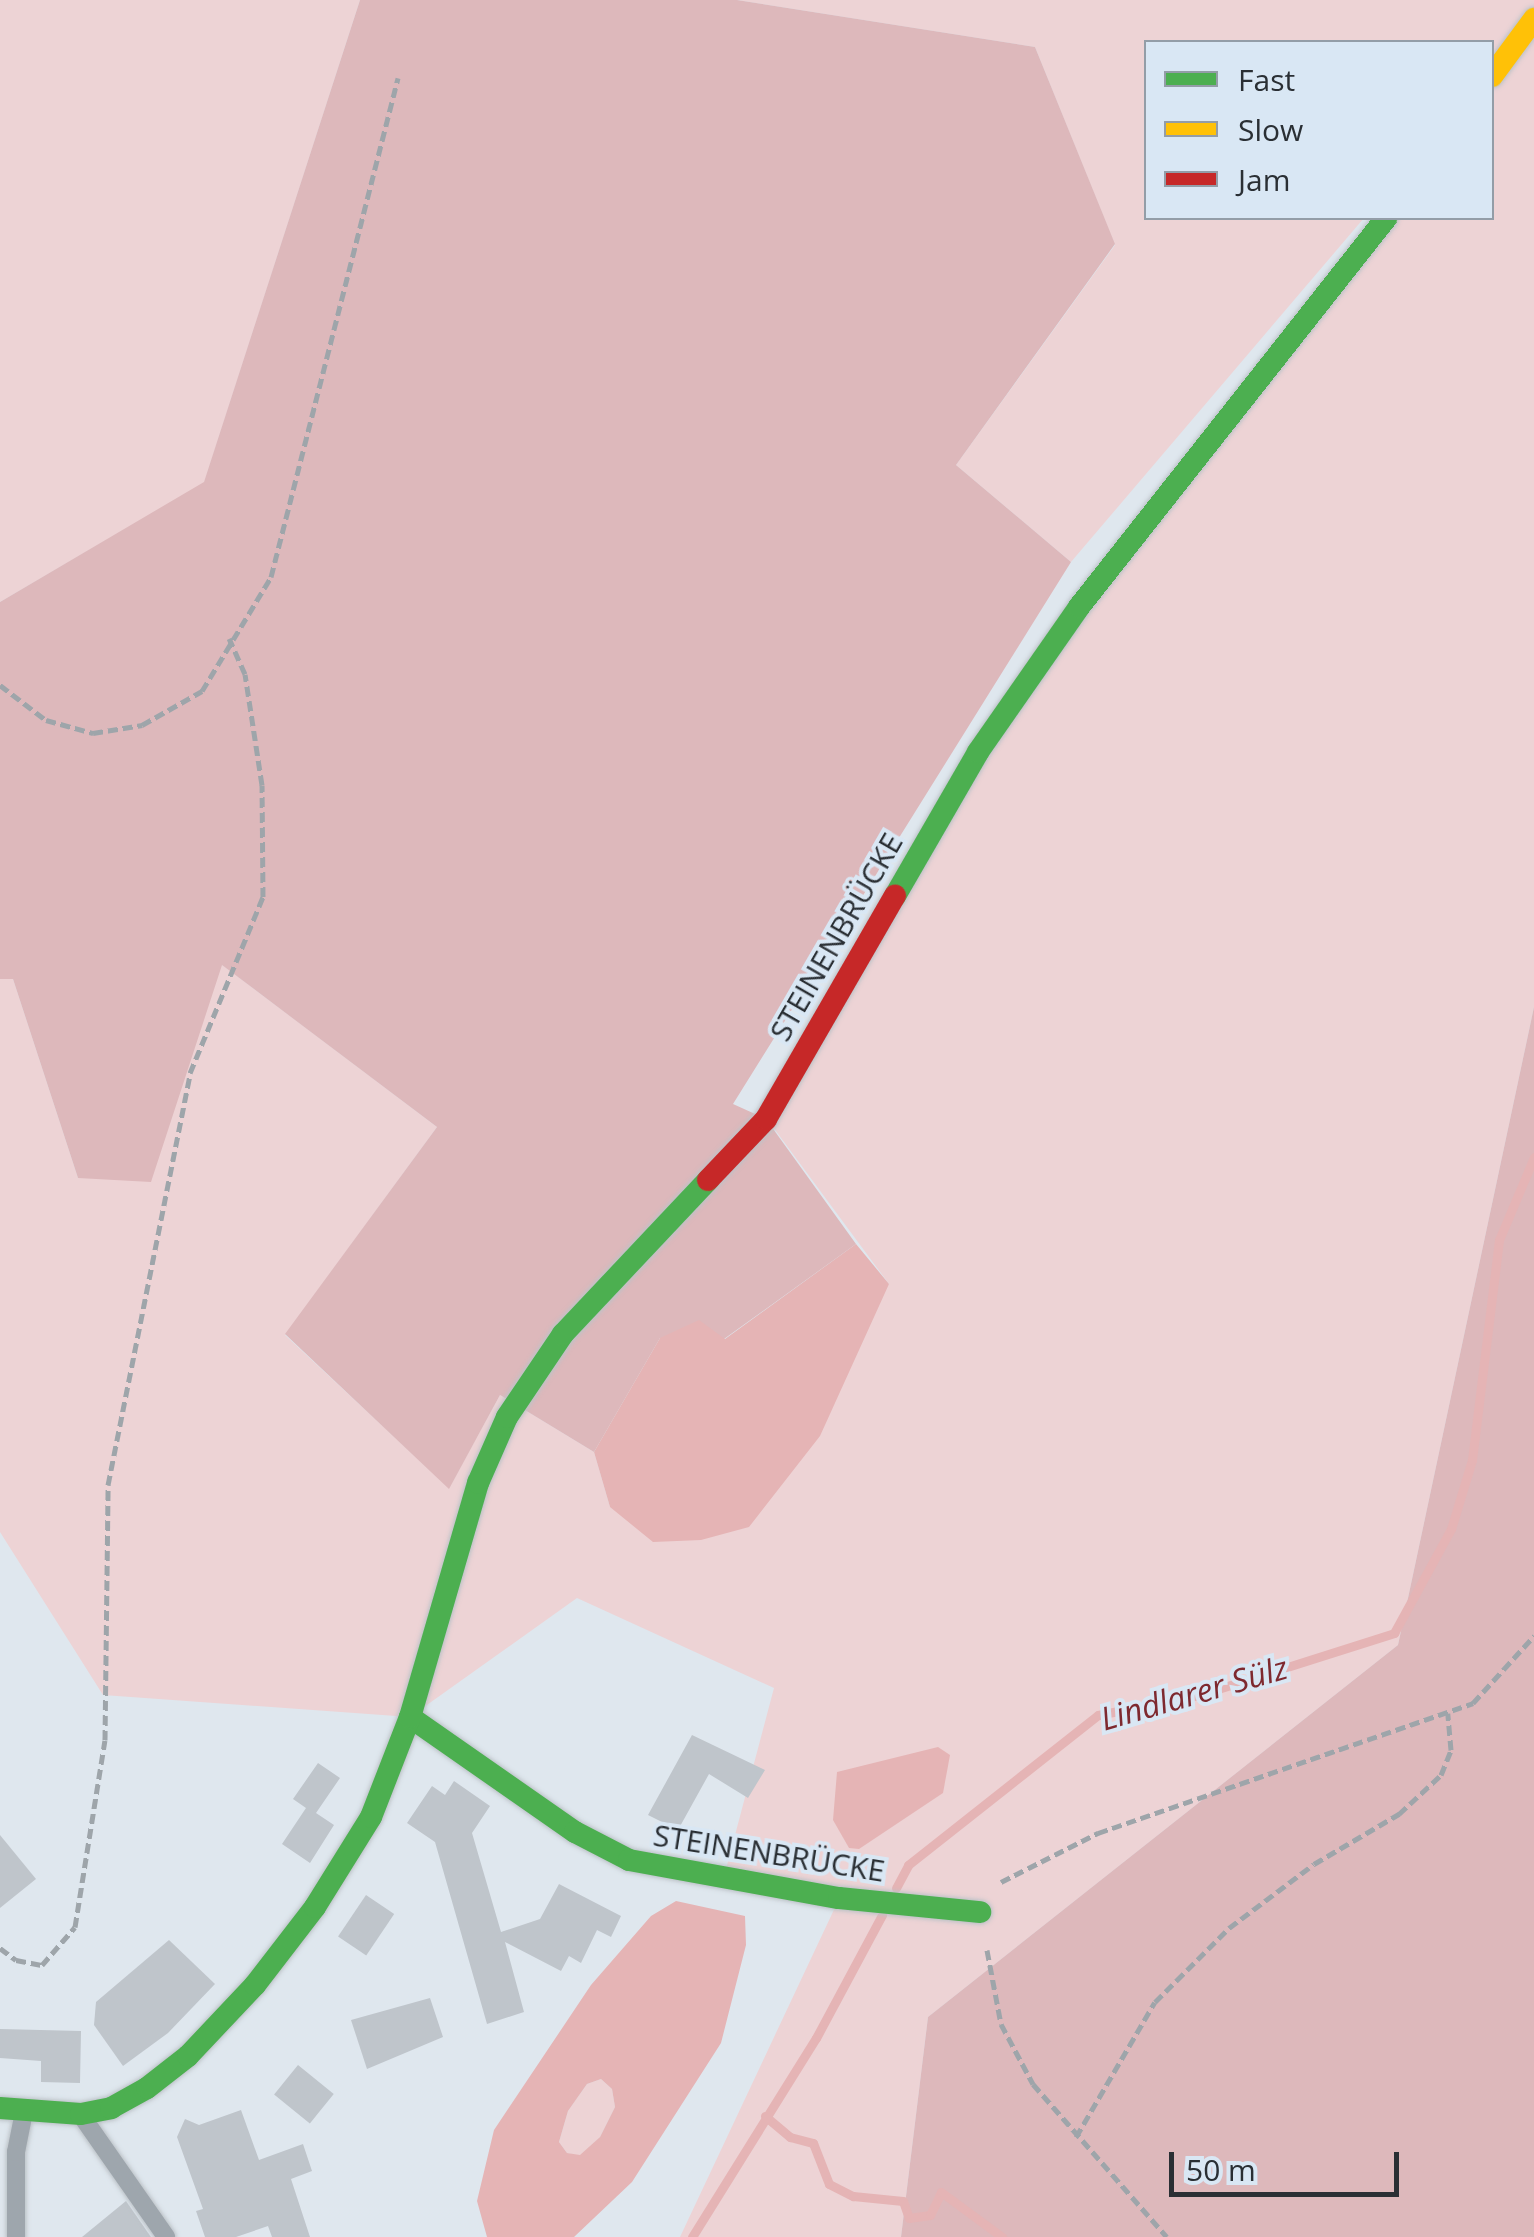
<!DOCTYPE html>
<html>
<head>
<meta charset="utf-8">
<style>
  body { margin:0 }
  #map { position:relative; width:1534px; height:2237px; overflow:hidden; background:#dfe7ee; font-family:"Open Sans",sans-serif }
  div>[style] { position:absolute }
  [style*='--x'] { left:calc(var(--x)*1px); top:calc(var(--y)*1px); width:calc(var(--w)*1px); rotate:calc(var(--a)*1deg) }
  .green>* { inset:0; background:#edd3d5 }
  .forest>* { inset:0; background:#ddb8bb }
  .water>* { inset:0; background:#e5b4b5 }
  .stream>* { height:9px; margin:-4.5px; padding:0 4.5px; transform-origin:4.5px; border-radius:4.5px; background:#e5b4b5 }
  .building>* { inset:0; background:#bfc5cb; transform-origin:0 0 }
  .path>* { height:5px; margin-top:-2.5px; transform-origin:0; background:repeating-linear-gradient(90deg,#9ea5aa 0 10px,transparent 0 15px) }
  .roads { filter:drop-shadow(0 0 2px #bcc2c7) drop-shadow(0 0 2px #bcc2c7) }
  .lane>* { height:18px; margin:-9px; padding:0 9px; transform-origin:9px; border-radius:9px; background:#9ea6ad }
  .fast>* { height:22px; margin:-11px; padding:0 11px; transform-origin:11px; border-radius:11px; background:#4caf50 }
  .slow>* { height:22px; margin:-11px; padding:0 11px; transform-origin:11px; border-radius:11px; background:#ffc107 }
  .jam>* { height:22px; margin:-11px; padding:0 11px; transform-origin:11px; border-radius:11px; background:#c62828 }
  span { translate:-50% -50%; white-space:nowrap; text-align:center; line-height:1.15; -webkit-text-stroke:8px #d9e7f4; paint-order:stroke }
  .street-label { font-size:30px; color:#2a2f34 }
  .water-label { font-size:32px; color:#7e292f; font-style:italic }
  .legend { position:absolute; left:1144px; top:40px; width:350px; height:180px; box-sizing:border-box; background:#d9e7f4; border:2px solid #939da7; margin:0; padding:12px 18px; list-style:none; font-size:30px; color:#2a2f34 }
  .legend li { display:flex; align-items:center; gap:20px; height:50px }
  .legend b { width:50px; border:2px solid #939da7 }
  .scale { position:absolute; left:1169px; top:2152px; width:230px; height:45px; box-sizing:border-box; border:5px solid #2a2f34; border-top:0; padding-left:12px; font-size:30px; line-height:35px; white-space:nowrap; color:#2a2f34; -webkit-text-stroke:8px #d9e7f4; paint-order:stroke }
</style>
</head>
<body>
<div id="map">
  <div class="green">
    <i style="clip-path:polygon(0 0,360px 0,204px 483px,0 602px)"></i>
    <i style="clip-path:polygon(737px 0,1534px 0,1534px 1007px,1398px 1645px,928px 2017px,901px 2237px,680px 2237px,839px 1899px,726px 1869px,774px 1688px,577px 1598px,410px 1717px,103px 1695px,0 1532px,0 979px,13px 979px,78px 1178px,221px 964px,437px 1127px,285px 1335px,449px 1488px,500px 1395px,594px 1452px,610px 1507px,889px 1284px,767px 1119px,978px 752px,1386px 218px,1492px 218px,1492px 42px,1146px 42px,1146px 218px,1364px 218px,1071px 562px,956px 465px,1115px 245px,1035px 47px)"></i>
    <i style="clip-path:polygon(601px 2079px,612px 2089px,615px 2107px,600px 2137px,580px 2156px,567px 2153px,559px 2142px,568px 2111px,587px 2084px)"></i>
  </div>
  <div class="forest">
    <i style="clip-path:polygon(360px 0,737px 0,1035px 47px,1115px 244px,956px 465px,1071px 562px,733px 1104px,766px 1119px,856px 1244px,724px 1339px,660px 1338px,594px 1452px,500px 1395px,449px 1489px,285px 1334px,437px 1127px,222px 965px,151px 1182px,78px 1178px,13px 979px,0 979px,0 602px,204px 482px)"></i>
    <i style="clip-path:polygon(1534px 1007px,1534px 2237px,901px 2237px,928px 2017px,1398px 1645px)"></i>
  </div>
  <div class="water">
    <i style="clip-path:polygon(856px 1244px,889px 1284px,820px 1436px,749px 1527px,701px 1540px,653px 1542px,610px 1507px,594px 1452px,660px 1338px,699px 1320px,725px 1339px)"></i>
    <i style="clip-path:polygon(938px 1747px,950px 1755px,943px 1793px,859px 1849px,849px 1848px,833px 1820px,837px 1772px)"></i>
    <i style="clip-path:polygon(evenodd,676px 1901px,745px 1916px,746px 1945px,721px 2043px,632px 2182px,574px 2237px,487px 2237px,477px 2201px,494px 2130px,591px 1985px,651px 1916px,676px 1901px,601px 2079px,612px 2089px,615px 2107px,600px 2137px,580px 2155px,567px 2153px,559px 2142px,568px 2111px,587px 2084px,601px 2079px)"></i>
  </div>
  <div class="stream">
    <i style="--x:896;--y:1888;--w:26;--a:-62"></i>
    <i style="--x:908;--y:1865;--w:242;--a:-38.3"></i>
    <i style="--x:1098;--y:1715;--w:103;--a:-11.2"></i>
    <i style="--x:1199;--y:1695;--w:205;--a:-17.6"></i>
    <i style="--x:1394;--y:1633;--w:119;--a:-61.3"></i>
    <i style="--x:1451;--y:1529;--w:72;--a:-73.1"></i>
    <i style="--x:1472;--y:1460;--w:222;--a:-83"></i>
    <i style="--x:1499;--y:1240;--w:90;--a:-67.1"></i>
    <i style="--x:765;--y:2116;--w:33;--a:40"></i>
    <i style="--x:790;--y:2137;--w:24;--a:15"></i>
    <i style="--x:813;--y:2143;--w:44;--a:68.7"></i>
    <i style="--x:829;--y:2184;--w:27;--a:27"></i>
    <i style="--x:853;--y:2196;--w:50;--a:5.7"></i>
    <i style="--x:903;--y:2201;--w:18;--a:71"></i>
    <i style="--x:909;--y:2218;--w:21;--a:-8"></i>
    <i style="--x:930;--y:2215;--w:25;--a:-64"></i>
    <i style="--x:941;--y:2192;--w:76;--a:36.4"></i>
    <i style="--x:692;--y:2237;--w:234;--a:-58.1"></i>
    <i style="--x:816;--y:2038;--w:140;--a:-61.8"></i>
  </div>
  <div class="building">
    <i style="clip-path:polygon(692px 1735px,765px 1770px,748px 1798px,709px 1774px,678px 1830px,648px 1815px)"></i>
    <i style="clip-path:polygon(318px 1763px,340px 1778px,316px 1813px,334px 1825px,310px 1863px,282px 1844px,306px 1808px,293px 1799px)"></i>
    <i style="clip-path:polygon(454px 1781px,490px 1806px,472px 1833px,501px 1932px,540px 1919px,559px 1884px,621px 1916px,611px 1937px,597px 1930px,581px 1963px,569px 1956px,561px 1971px,505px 1942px,524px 2012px,487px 2024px,435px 1842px,407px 1823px,432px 1786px,445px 1795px)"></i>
    <i style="clip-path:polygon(0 1835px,36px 1879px,0 1908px)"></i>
    <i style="left:366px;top:1895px;width:34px;height:50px;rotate:34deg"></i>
    <i style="clip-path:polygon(169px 1940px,215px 1984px,168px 2033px,123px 2066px,94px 2025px,96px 2002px)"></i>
    <i style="clip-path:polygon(430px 1998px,443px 2037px,367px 2069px,351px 2020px)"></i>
    <i style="clip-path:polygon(0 2029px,81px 2031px,80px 2083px,41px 2082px,41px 2061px,0 2058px)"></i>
    <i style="left:298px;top:2065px;width:46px;height:38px;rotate:39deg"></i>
    <i style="clip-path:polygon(241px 2110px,259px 2160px,303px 2144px,312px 2171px,291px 2179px,310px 2237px,272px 2237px,268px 2226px,236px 2237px,205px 2237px,196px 2211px,203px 2209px,177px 2137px,185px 2119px,199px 2125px)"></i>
    <i style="clip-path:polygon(126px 2201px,151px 2237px,82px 2237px)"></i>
  </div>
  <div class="path">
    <i style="--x:0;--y:685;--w:58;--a:37.3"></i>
    <i style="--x:46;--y:720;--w:49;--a:15.5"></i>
    <i style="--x:93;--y:733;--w:50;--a:-9.3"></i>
    <i style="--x:142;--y:725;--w:69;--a:-29.5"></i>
    <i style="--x:202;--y:691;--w:133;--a:-58.8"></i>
    <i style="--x:271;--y:577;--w:515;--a:-75.72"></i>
    <i style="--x:1001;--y:1882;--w:109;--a:-26.8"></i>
    <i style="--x:1098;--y:1833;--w:397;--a:-19.1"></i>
    <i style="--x:1473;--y:1703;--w:91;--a:-47.7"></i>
    <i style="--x:0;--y:1948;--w:20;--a:37"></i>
    <i style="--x:16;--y:1960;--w:26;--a:11"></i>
    <i style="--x:42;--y:1965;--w:50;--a:-49"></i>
    <i style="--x:75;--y:1927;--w:189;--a:-80.9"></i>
    <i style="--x:105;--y:1740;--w:255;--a:-89.3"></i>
    <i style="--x:108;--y:1485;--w:420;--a:-78.7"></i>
    <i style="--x:190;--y:1073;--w:191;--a:-67.5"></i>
    <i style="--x:263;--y:897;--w:112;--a:-90.5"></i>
    <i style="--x:262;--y:785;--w:112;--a:-98.7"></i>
    <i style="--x:245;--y:674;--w:39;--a:-114"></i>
    <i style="--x:987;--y:1950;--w:75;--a:79.3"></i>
    <i style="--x:1001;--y:2024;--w:68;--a:61.9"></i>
    <i style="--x:1033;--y:2084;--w:203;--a:48.8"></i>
    <i style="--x:1076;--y:2137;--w:156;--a:-59.7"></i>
    <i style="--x:1155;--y:2002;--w:105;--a:-45"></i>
    <i style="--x:1229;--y:1928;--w:106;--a:-37"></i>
    <i style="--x:1314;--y:1864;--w:99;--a:-30.5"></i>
    <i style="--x:1399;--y:1814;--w:57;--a:-42.9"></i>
    <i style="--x:1441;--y:1775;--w:27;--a:-68"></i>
    <i style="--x:1451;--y:1750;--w:37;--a:-95"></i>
  </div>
  <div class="roads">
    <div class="lane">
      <i style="--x:81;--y:2115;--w:149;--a:55.1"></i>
      <i style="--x:16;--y:2237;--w:85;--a:-90"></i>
      <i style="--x:16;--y:2152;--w:41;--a:-78.7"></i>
    </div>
    <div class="fast">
      <i style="--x:895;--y:896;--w:166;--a:-60"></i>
      <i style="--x:978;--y:752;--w:177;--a:-55.1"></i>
      <i style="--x:1079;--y:607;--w:496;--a:-51.7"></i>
      <i style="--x:410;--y:1717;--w:201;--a:34.9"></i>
      <i style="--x:575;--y:1832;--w:61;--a:27.4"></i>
      <i style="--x:629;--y:1860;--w:213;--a:10.3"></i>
      <i style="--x:839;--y:1898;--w:142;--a:5.7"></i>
      <i style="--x:0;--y:2108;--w:81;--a:4.2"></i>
      <i style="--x:81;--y:2114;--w:31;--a:-11"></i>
      <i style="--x:111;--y:2108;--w:41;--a:-29.1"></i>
      <i style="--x:147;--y:2088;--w:52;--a:-38"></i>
      <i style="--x:188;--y:2056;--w:98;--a:-46.7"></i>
      <i style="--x:255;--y:1985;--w:98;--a:-52.4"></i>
      <i style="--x:315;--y:1907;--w:106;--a:-58.1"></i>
      <i style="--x:371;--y:1817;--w:107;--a:-68.7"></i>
      <i style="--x:410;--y:1717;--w:244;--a:-73.8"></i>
      <i style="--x:478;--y:1483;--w:72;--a:-66.3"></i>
      <i style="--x:507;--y:1417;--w:100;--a:-56"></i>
      <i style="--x:563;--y:1334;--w:212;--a:-46.7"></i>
    </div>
    <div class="slow">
      <i style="--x:1492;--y:76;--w:71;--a:-53.6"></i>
    </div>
    <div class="jam">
      <i style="--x:708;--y:1180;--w:84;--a:-46.4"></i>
      <i style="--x:766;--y:1119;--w:258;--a:-60"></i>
    </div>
  </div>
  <div class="street-label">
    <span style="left:836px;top:937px;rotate:-60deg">STEINENBRÜCKE</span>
    <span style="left:769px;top:1853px;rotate:9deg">STEINENBRÜCKE</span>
  </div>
  <div class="water-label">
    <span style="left:1194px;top:1693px;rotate:-16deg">Lindlarer Sülz</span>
  </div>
  <ul class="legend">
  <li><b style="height:12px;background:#4caf50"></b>Fast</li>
  <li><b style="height:12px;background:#ffc107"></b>Slow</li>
  <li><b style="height:12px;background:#c62828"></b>Jam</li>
  </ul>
  <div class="scale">50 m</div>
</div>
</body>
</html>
